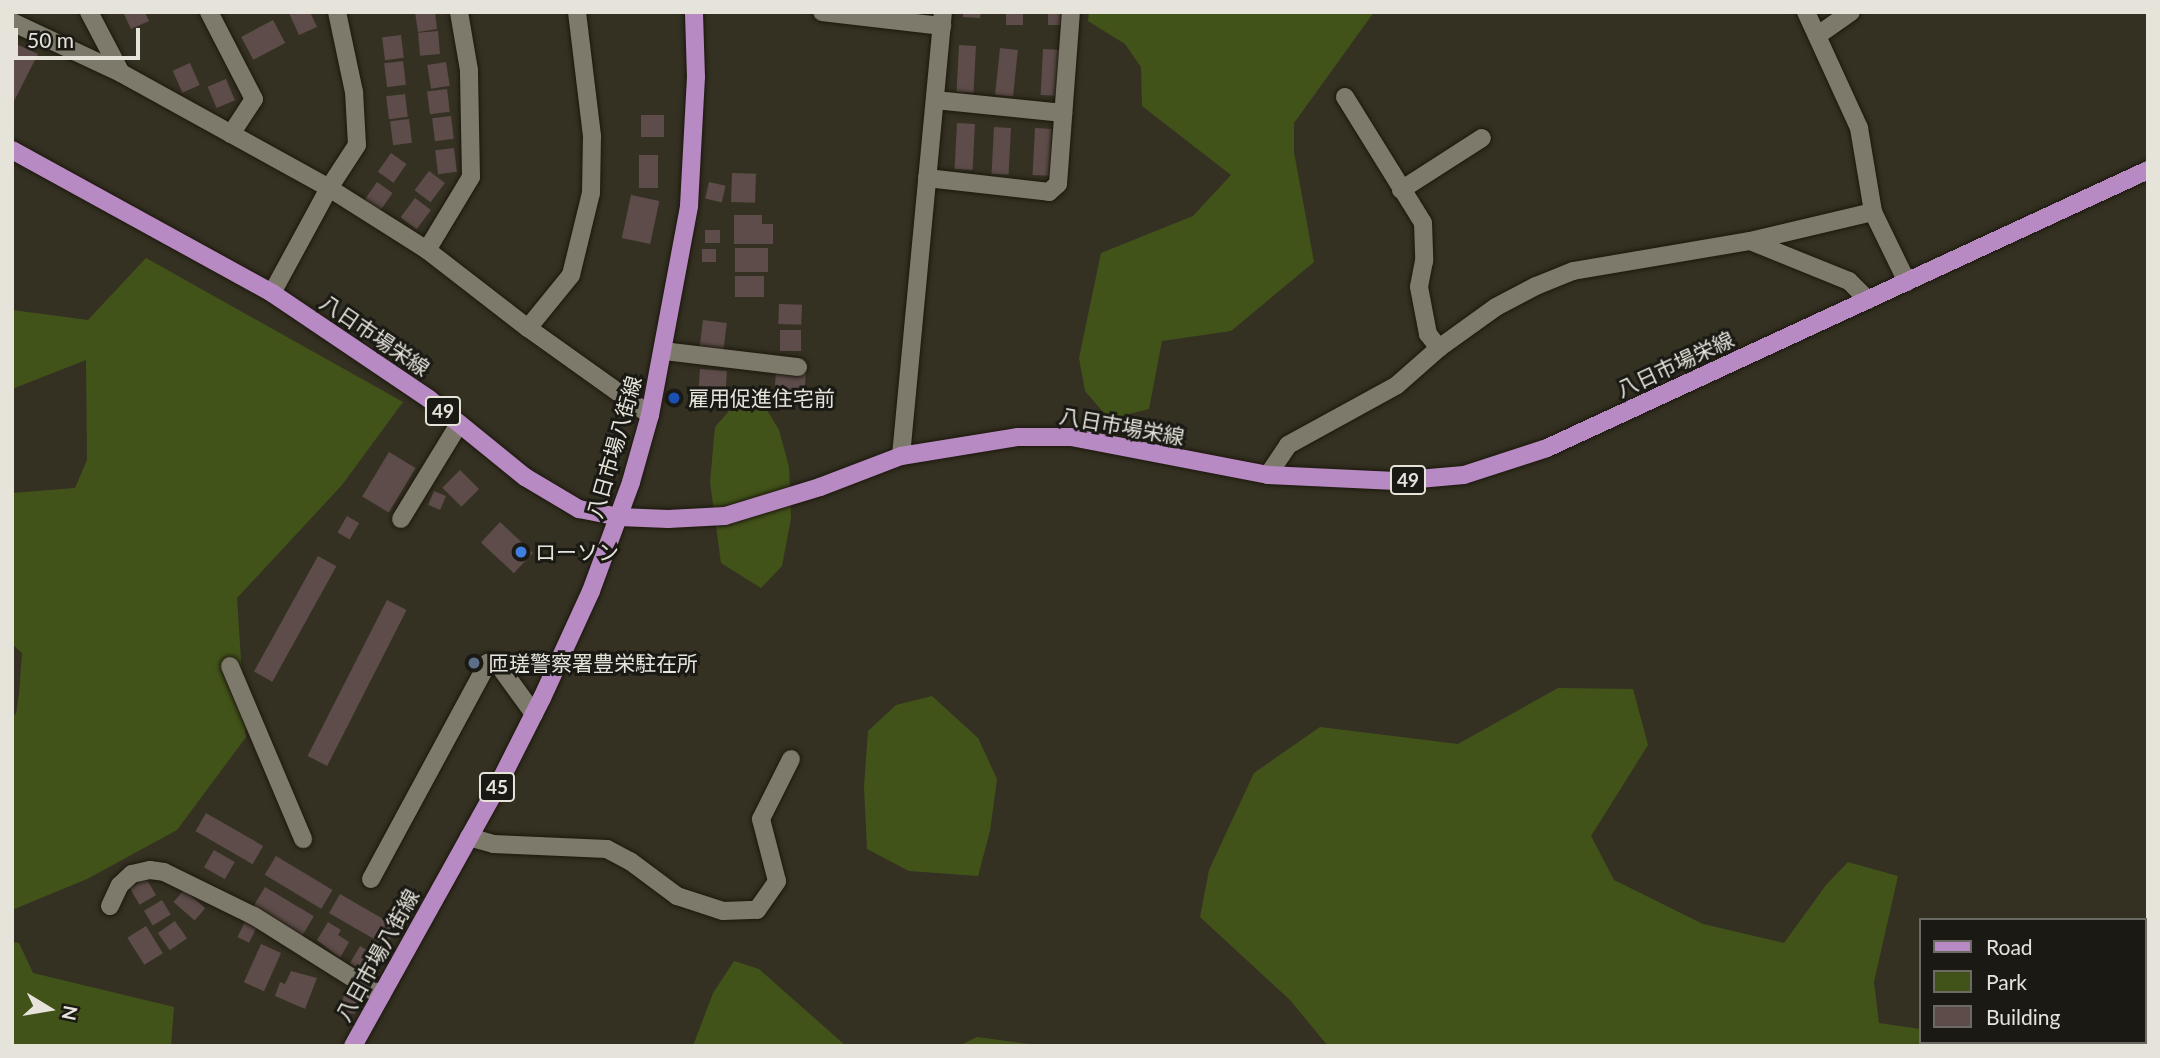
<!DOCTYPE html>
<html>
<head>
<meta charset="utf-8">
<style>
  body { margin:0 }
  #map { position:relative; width:2160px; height:1058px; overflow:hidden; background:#343123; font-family:Lato,"Noto Sans JP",sans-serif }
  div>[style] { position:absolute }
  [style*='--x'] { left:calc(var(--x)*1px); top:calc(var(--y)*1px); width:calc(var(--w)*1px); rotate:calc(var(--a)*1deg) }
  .green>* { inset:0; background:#42531a }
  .building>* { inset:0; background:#5d4c4a; transform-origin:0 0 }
  .roads { filter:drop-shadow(0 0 2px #1c180c) drop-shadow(0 0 2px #1c180c) }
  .minor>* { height:18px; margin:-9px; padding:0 9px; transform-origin:9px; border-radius:9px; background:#7e7a6b }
  .major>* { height:18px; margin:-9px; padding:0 9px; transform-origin:9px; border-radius:9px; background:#b88ac3 }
  .dots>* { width:19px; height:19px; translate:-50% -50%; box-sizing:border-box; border:4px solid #1a1913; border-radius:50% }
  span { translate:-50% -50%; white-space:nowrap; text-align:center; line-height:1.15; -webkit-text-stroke:6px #1a1913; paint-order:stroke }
  .shield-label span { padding:2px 5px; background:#1a1913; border:2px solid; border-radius:5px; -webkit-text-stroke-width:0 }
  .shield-label { font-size:19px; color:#e5e3da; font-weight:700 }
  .street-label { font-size:21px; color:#e5e3da }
  .poi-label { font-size:21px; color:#e5e3da }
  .left { translate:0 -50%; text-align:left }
  .frame { position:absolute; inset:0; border:14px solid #e5e3da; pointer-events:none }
  .legend { position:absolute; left:1919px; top:918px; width:228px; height:126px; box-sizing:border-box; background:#1a1913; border:2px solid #6b6a63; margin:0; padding:9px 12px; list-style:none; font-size:21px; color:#e5e3da }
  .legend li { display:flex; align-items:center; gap:14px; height:35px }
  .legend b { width:35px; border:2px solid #6b6a63 }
  .north { position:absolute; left:14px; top:974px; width:70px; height:70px; -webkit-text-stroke:5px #1a1913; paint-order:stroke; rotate:101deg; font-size:19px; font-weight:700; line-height:28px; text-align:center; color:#e5e3da }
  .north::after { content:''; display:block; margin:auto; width:24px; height:32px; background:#e5e3da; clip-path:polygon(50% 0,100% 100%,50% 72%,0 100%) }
  .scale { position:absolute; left:14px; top:28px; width:126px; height:32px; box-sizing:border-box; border:4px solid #e5e3da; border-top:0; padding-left:9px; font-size:21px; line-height:24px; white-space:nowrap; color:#e5e3da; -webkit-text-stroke:5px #1a1913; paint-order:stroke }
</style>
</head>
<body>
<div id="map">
  <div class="green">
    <i style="clip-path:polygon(1089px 12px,1374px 12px,1294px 123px,1294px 152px,1314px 262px,1231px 331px,1162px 341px,1149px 409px,1109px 419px,1085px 391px,1079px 358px,1101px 253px,1193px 216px,1231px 175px,1142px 106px,1141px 67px,1125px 44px,1088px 21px)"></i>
    <i style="clip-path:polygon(146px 258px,403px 402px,342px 485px,237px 598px,246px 737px,177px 830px,87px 879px,12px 910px,12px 715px,16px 714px,19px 694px,22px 653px,12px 644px,12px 493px,75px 488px,87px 460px,86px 360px,12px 389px,12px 310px,88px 320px)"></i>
    <i style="clip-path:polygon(744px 394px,761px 400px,779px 430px,789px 467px,791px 518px,782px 566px,761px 588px,721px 563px,710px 482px,715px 427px)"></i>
    <i style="clip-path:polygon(1558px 688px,1633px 689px,1648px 745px,1591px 836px,1614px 880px,1703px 924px,1784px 943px,1826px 885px,1848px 862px,1898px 876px,1874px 982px,1879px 1023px,1920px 1029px,1920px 1042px,1990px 1042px,2004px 1046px,1328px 1046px,1290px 1000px,1200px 917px,1209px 870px,1254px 773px,1320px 727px,1458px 744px)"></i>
    <i style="clip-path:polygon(932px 696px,978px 738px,997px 779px,990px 831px,978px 876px,909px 871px,867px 849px,864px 787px,868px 731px,896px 705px)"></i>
    <i style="clip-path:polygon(12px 942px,19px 943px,33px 973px,174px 1007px,171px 1046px,12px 1046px)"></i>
    <i style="clip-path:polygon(734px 961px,759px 969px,846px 1046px,693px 1046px,713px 993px)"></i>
    <i style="clip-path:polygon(977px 1037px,1029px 1044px,1032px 1046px,959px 1046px)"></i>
  </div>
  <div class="building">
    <i style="clip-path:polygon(123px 12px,145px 12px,149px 21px,131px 29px)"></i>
    <i style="clip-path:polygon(310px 12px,317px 27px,299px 35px,289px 13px)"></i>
    <i style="clip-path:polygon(415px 12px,435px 12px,437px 29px,418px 32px)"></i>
    <i style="clip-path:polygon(963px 12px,981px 12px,980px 18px,963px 17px)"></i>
    <i style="left:1006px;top:12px;width:17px;height:13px"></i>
    <i style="left:1048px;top:12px;width:17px;height:13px"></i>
    <i style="left:273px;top:20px;width:26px;height:36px;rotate:62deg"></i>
    <i style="left:438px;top:31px;width:23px;height:20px;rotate:85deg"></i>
    <i style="left:401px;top:35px;width:23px;height:19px;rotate:83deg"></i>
    <i style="clip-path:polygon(16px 44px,38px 54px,12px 105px,12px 51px)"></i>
    <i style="left:959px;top:45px;width:17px;height:47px;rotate:3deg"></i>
    <i style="left:1000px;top:48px;width:18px;height:47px;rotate:6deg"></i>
    <i style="left:1043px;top:49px;width:17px;height:46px;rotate:3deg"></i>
    <i style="left:403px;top:61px;width:24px;height:19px;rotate:83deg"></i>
    <i style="left:446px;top:62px;width:24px;height:19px;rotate:81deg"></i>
    <i style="left:190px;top:63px;width:24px;height:19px;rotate:66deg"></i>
    <i style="left:226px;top:79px;width:23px;height:20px;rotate:67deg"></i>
    <i style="left:447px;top:89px;width:23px;height:20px;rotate:83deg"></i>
    <i style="left:405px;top:94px;width:23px;height:19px;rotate:83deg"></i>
    <i style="left:641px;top:115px;width:23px;height:22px"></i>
    <i style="left:451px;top:116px;width:23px;height:19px;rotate:83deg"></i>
    <i style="left:409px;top:119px;width:24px;height:19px;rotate:83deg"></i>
    <i style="left:957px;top:123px;width:18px;height:46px;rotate:3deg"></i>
    <i style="left:994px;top:127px;width:17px;height:47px;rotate:3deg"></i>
    <i style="left:1035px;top:128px;width:17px;height:47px;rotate:3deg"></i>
    <i style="left:454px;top:148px;width:24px;height:19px;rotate:83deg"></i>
    <i style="left:391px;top:153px;width:19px;height:23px;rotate:35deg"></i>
    <i style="left:639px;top:155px;width:19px;height:33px"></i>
    <i style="left:429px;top:171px;width:20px;height:24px;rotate:37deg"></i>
    <i style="left:732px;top:173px;width:24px;height:29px;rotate:2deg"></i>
    <i style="left:377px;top:182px;width:19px;height:23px;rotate:35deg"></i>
    <i style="left:709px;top:182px;width:17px;height:17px;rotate:13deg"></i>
    <i style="left:631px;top:195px;width:29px;height:44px;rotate:12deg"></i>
    <i style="left:415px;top:198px;width:20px;height:24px;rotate:37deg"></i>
    <i style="clip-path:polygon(734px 215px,762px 215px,762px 224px,773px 224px,773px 244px,734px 244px)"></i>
    <i style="left:705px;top:230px;width:15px;height:13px"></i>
    <i style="left:735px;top:248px;width:33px;height:24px"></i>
    <i style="left:702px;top:249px;width:14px;height:13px"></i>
    <i style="left:735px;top:276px;width:29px;height:21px"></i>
    <i style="left:779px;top:304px;width:23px;height:20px;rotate:2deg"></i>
    <i style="left:703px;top:320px;width:24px;height:28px;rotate:7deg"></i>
    <i style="left:780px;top:330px;width:21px;height:21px"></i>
    <i style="left:700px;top:369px;width:27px;height:17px;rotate:4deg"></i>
    <i style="left:776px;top:370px;width:30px;height:19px;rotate:4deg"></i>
    <i style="left:389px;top:452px;width:31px;height:52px;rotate:31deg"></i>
    <i style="left:460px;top:470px;width:27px;height:25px;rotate:45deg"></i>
    <i style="left:434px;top:491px;width:13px;height:15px;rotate:23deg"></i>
    <i style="left:347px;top:516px;width:14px;height:19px;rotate:30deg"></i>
    <i style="left:500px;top:522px;width:45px;height:28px;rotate:43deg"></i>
    <i style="left:318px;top:556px;width:21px;height:132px;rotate:29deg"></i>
    <i style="left:387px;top:600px;width:22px;height:175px;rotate:27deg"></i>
    <i style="left:206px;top:813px;width:66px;height:21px;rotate:30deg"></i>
    <i style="left:214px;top:850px;width:24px;height:20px;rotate:30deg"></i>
    <i style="left:276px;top:856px;width:66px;height:22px;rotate:31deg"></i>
    <i style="left:146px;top:878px;width:20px;height:19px;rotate:60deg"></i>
    <i style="left:265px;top:887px;width:57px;height:23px;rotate:31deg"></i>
    <i style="left:184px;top:890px;width:28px;height:16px;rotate:41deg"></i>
    <i style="left:340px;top:894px;width:66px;height:22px;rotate:30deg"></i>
    <i style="left:162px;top:900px;width:17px;height:21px;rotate:59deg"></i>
    <i style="left:246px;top:920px;width:13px;height:19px;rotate:27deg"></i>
    <i style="left:175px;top:921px;width:21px;height:21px;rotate:55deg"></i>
    <i style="clip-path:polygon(328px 922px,341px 930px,338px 935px,349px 942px,340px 958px,317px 940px)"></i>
    <i style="left:146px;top:926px;width:32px;height:22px;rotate:58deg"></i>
    <i style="left:261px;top:944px;width:22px;height:42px;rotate:24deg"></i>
    <i style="left:360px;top:946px;width:22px;height:20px;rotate:30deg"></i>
    <i style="clip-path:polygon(291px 971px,317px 978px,305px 1009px,275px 996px,280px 982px,285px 984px)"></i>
    <i style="left:344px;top:992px;width:14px;height:20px;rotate:8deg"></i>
  </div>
  <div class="roads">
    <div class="minor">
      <i style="--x:89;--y:12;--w:69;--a:62.3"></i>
      <i style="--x:209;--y:12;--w:98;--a:62.7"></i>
      <i style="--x:254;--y:99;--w:42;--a:123.3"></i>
      <i style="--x:822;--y:12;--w:121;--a:6.7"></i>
      <i style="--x:1806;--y:12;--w:128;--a:65.4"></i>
      <i style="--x:1859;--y:128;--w:85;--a:80.5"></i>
      <i style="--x:1873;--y:212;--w:78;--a:64.1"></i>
      <i style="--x:12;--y:22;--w:120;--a:25.1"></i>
      <i style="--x:121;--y:73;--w:238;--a:28.9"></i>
      <i style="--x:329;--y:188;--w:116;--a:32.3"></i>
      <i style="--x:427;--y:250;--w:128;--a:37.7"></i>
      <i style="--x:528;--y:328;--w:150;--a:35.5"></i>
      <i style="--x:1818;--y:35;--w:40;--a:-34.9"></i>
      <i style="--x:1345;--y:97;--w:148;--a:58.2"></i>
      <i style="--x:1423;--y:223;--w:38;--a:88"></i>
      <i style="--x:1424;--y:261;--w:26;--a:101"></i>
      <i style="--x:1419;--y:287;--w:48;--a:79.2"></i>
      <i style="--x:1428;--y:334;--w:18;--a:52"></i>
      <i style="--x:935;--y:100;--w:129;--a:5.8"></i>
      <i style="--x:927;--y:178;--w:123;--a:6.5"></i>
      <i style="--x:1049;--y:192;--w:12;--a:-42"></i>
      <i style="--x:1058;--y:184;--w:172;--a:-85.7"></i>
      <i style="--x:1401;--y:190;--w:96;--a:-32.7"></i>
      <i style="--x:1750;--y:241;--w:107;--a:22"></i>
      <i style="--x:1849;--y:281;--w:27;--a:45"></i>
      <i style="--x:427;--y:250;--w:85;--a:-58.9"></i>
      <i style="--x:471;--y:177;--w:107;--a:-91.1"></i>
      <i style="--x:469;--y:70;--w:59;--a:-99.8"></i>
      <i style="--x:272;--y:293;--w:119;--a:-61.5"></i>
      <i style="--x:329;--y:188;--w:51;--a:-56.9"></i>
      <i style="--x:357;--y:145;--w:53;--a:-93.2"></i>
      <i style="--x:354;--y:92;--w:82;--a:-102"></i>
      <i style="--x:528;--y:328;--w:68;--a:-50.9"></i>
      <i style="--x:571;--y:275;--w:84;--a:-76.3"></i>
      <i style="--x:591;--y:193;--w:57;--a:-89"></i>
      <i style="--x:592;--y:136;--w:125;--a:-96.9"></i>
      <i style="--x:663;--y:351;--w:136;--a:6.8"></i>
      <i style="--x:901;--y:456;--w:446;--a:-84.6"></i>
      <i style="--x:1268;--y:475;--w:36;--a:-56"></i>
      <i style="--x:1288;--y:445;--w:124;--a:-28.8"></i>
      <i style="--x:1397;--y:385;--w:56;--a:-41.4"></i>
      <i style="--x:1439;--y:348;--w:70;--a:-35.7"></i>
      <i style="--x:1496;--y:307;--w:45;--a:-27.7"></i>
      <i style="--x:1536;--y:286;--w:40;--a:-22"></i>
      <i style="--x:1573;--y:271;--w:180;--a:-9.6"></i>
      <i style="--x:1750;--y:241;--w:126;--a:-13.3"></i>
      <i style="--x:401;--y:519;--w:111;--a:-58.6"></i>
      <i style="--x:230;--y:666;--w:188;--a:67.1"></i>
      <i style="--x:469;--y:837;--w:25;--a:16"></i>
      <i style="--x:493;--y:844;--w:114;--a:2.5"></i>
      <i style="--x:607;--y:849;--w:26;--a:28"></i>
      <i style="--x:630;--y:861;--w:59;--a:36.7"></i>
      <i style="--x:677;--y:896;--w:48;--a:18.1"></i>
      <i style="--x:723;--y:911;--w:34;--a:-2"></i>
      <i style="--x:757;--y:910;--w:35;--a:-55"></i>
      <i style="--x:777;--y:881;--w:64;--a:-104.5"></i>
      <i style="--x:761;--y:819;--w:67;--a:-63.4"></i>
      <i style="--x:371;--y:879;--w:246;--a:-61.6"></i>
      <i style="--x:488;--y:663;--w:9;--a:0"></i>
      <i style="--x:497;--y:663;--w:63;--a:54"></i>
      <i style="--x:110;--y:906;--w:23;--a:-65"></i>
      <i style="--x:120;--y:885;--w:16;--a:-43"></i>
      <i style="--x:132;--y:874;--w:18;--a:-13"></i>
      <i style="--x:150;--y:870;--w:14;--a:8"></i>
      <i style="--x:164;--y:872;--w:100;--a:26.1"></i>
      <i style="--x:254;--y:916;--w:150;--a:32.2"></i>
    </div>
    <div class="major">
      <i style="--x:12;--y:150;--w:297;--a:28.8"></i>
      <i style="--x:272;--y:293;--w:189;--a:34"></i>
      <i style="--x:429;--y:399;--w:124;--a:39.1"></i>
      <i style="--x:525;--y:477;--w:63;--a:30.7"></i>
      <i style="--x:579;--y:509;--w:41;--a:11.3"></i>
      <i style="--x:619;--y:517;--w:49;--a:2.3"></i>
      <i style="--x:668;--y:519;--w:57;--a:-3"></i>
      <i style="--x:725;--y:516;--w:99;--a:-17"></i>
      <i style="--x:820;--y:487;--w:87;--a:-20.9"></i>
      <i style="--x:901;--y:456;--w:119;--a:-9.2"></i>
      <i style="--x:1018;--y:437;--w:53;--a:0"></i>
      <i style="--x:1071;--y:437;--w:201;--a:10.9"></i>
      <i style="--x:1268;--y:475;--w:128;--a:2.7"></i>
      <i style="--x:1396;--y:481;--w:68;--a:-5"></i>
      <i style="--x:1464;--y:475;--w:87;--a:-18"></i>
      <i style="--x:1547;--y:448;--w:662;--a:-24.82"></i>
      <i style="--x:353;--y:1046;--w:292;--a:-60.9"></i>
      <i style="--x:495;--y:791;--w:104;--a:-63.2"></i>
      <i style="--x:542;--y:698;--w:118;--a:-65.4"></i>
      <i style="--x:591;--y:591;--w:116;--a:-69.8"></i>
      <i style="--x:631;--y:482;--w:70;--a:-74.2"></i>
      <i style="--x:650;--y:415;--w:213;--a:-79.4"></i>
      <i style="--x:689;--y:206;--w:129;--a:-86.9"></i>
      <i style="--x:696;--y:77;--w:65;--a:-91.8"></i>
    </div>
  </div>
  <div class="dots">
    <i style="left:674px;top:398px;background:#1a4fb4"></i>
    <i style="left:521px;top:552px;background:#3f7fe0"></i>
    <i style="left:474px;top:663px;background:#5c6f8a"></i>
  </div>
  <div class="shield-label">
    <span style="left:443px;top:411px">49</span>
    <span style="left:1408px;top:480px">49</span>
    <span style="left:497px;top:787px">45</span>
  </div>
  <div class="street-label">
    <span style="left:375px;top:335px;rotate:34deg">八日市場栄線</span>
    <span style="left:1675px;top:364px;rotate:-25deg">八日市場栄線</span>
    <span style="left:1122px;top:426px;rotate:10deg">八日市場栄線</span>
    <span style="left:614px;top:447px;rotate:-74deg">八日市場八街線</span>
    <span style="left:377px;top:955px;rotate:-61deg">八日市場八街線</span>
  </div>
  <div class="poi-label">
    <span class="left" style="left:688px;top:398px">雇用促進住宅前</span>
    <span class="left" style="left:535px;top:552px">ローソン</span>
    <span class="left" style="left:488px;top:663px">匝瑳警察署豊栄駐在所</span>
  </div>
  <div class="frame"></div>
  <ul class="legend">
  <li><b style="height:9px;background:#b88ac3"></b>Road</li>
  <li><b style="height:19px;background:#42531a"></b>Park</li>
  <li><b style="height:19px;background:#5d4c4a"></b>Building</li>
  </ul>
  <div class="north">N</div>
  <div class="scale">50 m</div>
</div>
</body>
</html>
